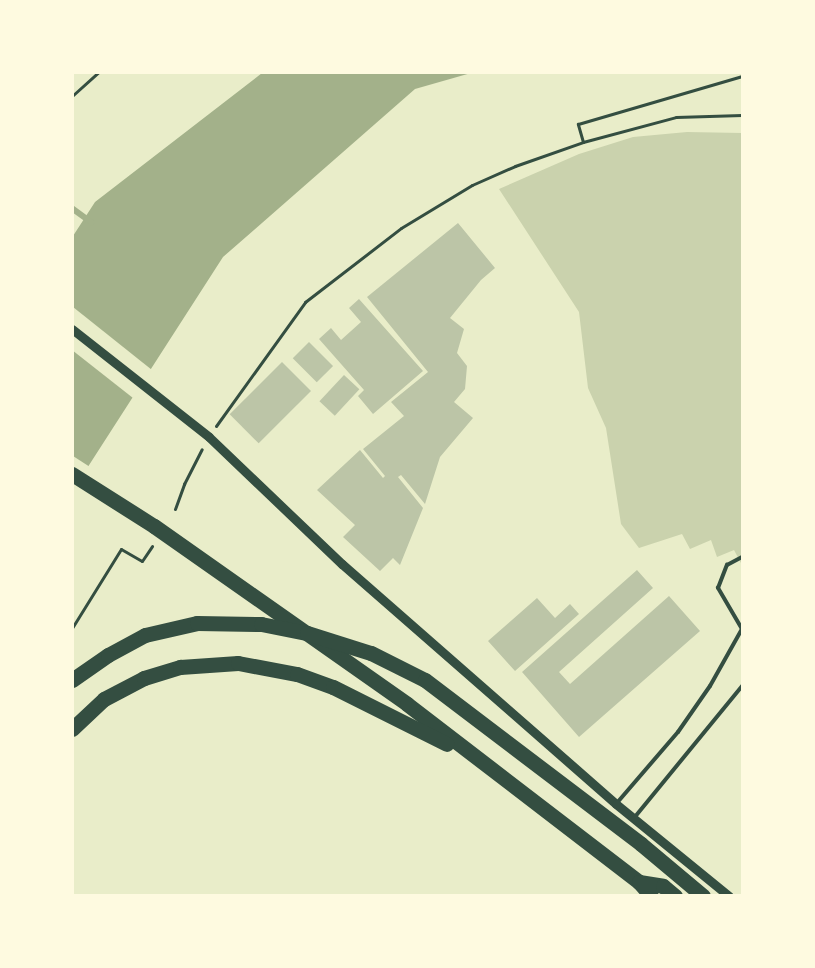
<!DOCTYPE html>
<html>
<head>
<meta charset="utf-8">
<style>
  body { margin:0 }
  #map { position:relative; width:815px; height:968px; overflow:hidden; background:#e9edc9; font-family:"DM Sans",sans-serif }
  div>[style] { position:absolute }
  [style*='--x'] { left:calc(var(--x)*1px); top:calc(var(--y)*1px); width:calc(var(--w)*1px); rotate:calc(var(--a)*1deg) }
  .green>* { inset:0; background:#cad2ad }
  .water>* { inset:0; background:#a3b18a }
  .pier>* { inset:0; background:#e9edc9 }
  .stream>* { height:5.5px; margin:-2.75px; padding:0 2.75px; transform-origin:2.75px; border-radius:2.75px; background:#a3b18a }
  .building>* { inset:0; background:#bcc5a7; transform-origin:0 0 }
  .path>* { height:3px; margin:-1.5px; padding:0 1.5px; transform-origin:1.5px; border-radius:1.5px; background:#344e41 }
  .service>* { height:4px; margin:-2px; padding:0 2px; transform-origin:2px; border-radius:2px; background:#344e41 }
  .tertiary>* { height:9px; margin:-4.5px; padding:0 4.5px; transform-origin:4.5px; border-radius:4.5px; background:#344e41 }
  .motorway>* { height:15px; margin:-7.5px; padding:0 7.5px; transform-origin:7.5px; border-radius:7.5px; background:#344e41 }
  span { translate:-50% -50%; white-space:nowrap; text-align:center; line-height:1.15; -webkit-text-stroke:4.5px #fefae0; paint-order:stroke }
  .frame { position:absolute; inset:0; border:74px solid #fefae0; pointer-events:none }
</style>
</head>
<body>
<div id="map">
  <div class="green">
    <i style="clip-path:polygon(687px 132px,742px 133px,742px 565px,734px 550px,717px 557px,711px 540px,690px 549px,682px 534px,639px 548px,621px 524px,606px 428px,588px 388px,579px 312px,499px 189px,579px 154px,633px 137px)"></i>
  </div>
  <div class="water">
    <i style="clip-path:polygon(262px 73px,471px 73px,415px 89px,223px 257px,73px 490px,73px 236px,95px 202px)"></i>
  </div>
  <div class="pier">
    <i style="clip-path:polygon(73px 307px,152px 370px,133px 398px,72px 350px)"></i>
    <i style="clip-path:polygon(73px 456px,90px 467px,74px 492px,72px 491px)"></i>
  </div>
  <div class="stream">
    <i style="--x:72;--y:208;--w:24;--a:36"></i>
  </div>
  <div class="building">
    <i style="clip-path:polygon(458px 223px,495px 268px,481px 280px,450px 318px,464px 329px,457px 353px,467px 366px,465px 389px,454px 402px,473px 418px,440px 457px,425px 504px,401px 475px,398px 477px,423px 508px,400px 565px,393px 558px,380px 571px,343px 537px,355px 525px,317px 490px,360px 450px,383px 478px,385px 476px,363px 449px,404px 416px,391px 402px,428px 372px,367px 297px)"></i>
    <i style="clip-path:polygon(359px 299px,423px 371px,373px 414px,358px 396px,364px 390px,319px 339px,331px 328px,341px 340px,361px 322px,349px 308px)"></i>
    <i style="left:309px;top:342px;width:34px;height:23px;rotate:45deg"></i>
    <i style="left:282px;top:362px;width:41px;height:74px;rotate:45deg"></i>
    <i style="left:344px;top:375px;width:21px;height:36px;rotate:43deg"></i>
    <i style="clip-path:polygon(637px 570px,653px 588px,559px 672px,570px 684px,669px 596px,700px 631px,579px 737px,522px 672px)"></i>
    <i style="clip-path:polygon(537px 598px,555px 618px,570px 604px,579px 614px,515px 671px,488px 641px)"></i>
  </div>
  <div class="path">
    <i style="--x:72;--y:96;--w:36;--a:-42"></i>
    <i style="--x:583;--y:142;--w:19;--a:-106"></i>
    <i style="--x:578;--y:124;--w:171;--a:-16.3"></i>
    <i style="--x:216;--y:426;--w:153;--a:-54.3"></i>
    <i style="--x:305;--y:302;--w:121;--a:-37.6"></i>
    <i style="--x:401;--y:228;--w:83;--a:-31.2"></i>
    <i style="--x:472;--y:185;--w:47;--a:-23.8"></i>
    <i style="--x:515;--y:166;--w:72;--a:-19.4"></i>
    <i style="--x:583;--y:142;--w:96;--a:-15"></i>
    <i style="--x:676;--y:117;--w:66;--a:-1.7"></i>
    <i style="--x:175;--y:509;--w:27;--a:-70"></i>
    <i style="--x:184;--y:484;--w:39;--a:-63"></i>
    <i style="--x:72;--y:628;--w:93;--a:-58.2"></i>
    <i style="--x:121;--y:549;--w:24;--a:30"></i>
    <i style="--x:142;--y:561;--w:18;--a:-56"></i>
  </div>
  <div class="service">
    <i style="--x:742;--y:629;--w:48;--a:-120.3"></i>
    <i style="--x:718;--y:588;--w:25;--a:-69"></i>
    <i style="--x:727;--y:565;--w:17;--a:-28"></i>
    <i style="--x:616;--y:804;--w:95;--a:-49.3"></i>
    <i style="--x:678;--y:732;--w:56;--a:-55.2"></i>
    <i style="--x:710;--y:686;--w:65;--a:-60.7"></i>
    <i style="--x:634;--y:818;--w:171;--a:-50.7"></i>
  </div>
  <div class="tertiary">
    <i style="--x:72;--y:329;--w:174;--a:38.2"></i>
    <i style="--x:209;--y:437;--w:184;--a:43.7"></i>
    <i style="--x:342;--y:564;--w:364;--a:41.2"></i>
    <i style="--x:616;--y:804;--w:146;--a:39.2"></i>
  </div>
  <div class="motorway">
    <i style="--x:72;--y:474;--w:97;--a:32.4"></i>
    <i style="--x:154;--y:526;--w:309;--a:35.1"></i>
    <i style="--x:407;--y:704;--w:292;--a:37.5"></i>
    <i style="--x:639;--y:882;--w:18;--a:49"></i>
    <i style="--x:72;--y:680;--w:44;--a:-34.8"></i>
    <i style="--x:108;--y:655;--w:42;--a:-28.4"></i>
    <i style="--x:145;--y:635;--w:53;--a:-13"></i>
    <i style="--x:197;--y:623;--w:64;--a:0.9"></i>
    <i style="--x:261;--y:624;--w:47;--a:11.1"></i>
    <i style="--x:307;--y:633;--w:67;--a:17.4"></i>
    <i style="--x:371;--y:653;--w:60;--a:26.6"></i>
    <i style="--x:425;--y:680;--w:271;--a:37.2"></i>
    <i style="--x:641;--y:844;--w:81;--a:40"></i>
    <i style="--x:72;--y:729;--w:44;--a:-43.2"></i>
    <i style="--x:104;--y:699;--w:45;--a:-27.7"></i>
    <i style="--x:144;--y:678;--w:38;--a:-17"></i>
    <i style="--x:180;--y:667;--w:58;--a:-3.9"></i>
    <i style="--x:238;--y:663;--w:60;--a:10.6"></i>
    <i style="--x:297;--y:674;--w:38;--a:20"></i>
    <i style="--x:333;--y:687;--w:127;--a:26.6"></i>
    <i style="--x:639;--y:882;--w:24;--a:9"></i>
    <i style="--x:663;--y:886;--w:16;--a:40"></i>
  </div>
  <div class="frame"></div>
</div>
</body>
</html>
